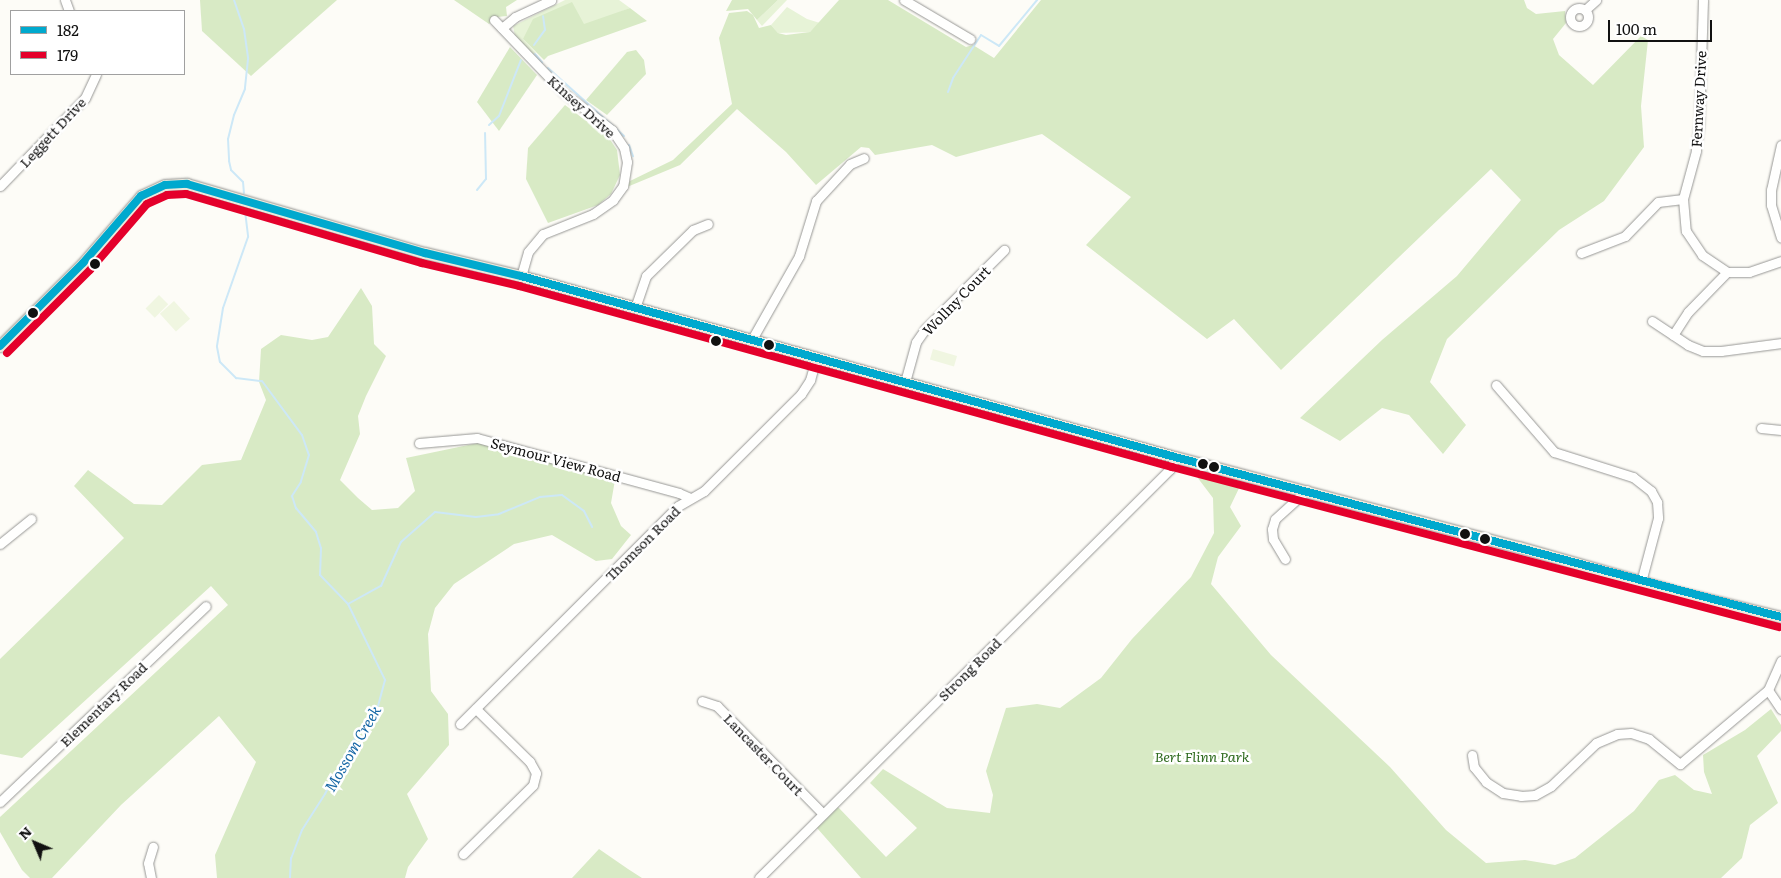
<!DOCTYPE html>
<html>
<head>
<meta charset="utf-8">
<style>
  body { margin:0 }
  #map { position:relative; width:1781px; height:878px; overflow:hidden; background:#fdfcf7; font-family:Literata,serif }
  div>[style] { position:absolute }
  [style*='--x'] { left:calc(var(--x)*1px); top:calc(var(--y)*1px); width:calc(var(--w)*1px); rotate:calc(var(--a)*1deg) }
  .green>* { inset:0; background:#e7f3d7 }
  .forest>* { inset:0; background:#d8eac5 }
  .pitch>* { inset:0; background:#f0f6e1; transform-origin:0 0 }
  .stream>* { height:2px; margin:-1px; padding:0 1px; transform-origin:1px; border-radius:1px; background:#cde8f7 }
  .roads { filter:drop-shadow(0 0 1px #979795) drop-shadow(0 0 1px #979795) }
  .minor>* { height:9px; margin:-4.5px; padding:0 4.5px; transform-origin:4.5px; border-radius:4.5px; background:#fffffe }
  .minor>.ring { margin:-4.5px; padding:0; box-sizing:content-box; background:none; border:9px solid #fffffe; border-radius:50% }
  .major>* { height:11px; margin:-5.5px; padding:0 5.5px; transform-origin:5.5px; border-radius:5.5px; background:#ede9dc }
  .bus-1>* { height:8px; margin:-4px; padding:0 4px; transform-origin:4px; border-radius:4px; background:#00a9ce }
  .bus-2>* { height:8px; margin:-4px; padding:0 4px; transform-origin:4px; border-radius:4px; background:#e4002b }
  .dots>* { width:14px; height:14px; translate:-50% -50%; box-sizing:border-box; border:2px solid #fff; border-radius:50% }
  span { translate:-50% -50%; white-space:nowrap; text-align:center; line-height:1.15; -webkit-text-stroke:5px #fff; paint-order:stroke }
  .street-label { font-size:14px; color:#111 }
  .park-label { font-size:14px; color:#2f6b1f; font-style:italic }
  .water-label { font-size:15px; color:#1768a6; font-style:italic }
  .legend { position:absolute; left:10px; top:10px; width:175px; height:65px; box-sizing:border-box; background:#fff; border:1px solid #a0a0a0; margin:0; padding:6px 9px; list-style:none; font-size:15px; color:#111 }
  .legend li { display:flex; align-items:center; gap:10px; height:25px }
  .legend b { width:25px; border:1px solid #a0a0a0 }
  .north { position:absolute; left:10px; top:818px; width:50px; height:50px; -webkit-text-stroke:4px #fff; paint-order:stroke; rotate:315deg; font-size:14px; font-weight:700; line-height:20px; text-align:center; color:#111 }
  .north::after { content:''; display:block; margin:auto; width:18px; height:22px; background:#111; clip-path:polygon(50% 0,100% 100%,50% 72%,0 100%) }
  .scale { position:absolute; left:1608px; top:20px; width:104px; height:22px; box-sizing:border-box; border:2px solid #111; border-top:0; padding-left:6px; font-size:15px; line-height:18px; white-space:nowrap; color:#111; -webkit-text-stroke:4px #fff; paint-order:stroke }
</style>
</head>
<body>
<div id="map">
  <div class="green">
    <i style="clip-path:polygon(565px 0,619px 0,630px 8px,593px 23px,523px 39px,536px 53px,533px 55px,515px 36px,513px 26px)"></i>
    <i style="clip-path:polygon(778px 0,787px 0,762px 26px,757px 20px)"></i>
    <i style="clip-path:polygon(787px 7px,807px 19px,820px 23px,810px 32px,778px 33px,771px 25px)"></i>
  </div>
  <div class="forest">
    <i style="clip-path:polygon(200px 0,337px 0,251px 76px,202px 31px)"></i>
    <i style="clip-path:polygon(454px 0,517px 0,506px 7px,507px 16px,497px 17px,489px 24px)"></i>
    <i style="clip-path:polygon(732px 0,778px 0,757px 20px,748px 9px,726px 11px)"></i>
    <i style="clip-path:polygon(839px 0,888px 0,966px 47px,973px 45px,994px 58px,1041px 0,1524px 0,1527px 8px,1536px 14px,1565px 11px,1566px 23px,1553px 39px,1559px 55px,1593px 85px,1641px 36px,1648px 40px,1641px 106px,1644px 147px,1604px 201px,1559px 230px,1447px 339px,1430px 382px,1466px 425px,1443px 454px,1409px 415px,1382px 408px,1340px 441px,1300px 418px,1382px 340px,1457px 276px,1521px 200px,1491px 169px,1281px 370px,1234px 319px,1207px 339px,1086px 245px,1131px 197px,1042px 134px,956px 157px,932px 145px,875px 155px,869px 148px,861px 147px,816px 185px,786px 152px,737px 109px,680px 165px,627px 187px,630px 181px,673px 160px,732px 104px,719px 38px,729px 13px,747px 11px,753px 15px,759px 28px,771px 25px,778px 33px,786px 35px,810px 32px)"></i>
    <i style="clip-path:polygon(572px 2px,584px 24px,630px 8px,647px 21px,548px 56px,544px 60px,523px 39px,533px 19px)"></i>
    <i style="clip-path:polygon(510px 47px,537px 75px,499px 131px,477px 102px)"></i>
    <i style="clip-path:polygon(636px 50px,644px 60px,646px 74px,607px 115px,586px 100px,627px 52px)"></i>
    <i style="clip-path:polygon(565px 105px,609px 138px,617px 150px,620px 175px,611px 194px,598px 205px,548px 223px,526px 179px,528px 148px)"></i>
    <i style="clip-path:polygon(361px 288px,372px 306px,374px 344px,386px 356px,366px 396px,358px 416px,360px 434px,340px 480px,358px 498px,372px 510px,398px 508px,415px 491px,406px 458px,478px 443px,615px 480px,611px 503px,621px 526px,631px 535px,612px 559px,596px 561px,552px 535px,514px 544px,454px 584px,435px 608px,428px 634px,431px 691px,448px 714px,449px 745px,407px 794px,428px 839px,408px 867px,405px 878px,217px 878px,215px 855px,256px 762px,219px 716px,121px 805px,52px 878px,30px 878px,22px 870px,0 832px,0 817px,228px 605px,211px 586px,22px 758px,0 754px,0 659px,124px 538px,74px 486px,88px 470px,134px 504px,162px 505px,202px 465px,241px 460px,266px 400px,259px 382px,261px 349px,281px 335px,312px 340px,328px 337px)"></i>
    <i style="clip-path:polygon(1191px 469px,1242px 482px,1230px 507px,1241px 526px,1218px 557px,1211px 584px,1271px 655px,1390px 767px,1446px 830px,1486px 863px,1525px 860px,1555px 865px,1575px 858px,1634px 811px,1659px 780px,1675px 775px,1694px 790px,1712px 794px,1704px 772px,1703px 755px,1745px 730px,1771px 709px,1781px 725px,1781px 731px,1757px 756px,1778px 803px,1750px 825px,1742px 858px,1721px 878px,861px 878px,817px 828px,838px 807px,886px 857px,917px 828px,870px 783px,883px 769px,947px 808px,990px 813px,993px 795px,986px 771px,1006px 708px,1037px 704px,1060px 708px,1101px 678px,1132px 639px,1191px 577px,1214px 533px,1213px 498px)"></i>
    <i style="clip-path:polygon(599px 849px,628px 869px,642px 878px,572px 878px)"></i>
  </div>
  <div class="pitch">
    <i style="left:159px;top:295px;width:13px;height:19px;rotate:45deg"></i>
    <i style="left:174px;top:301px;width:24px;height:19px;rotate:48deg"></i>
    <i style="left:933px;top:349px;width:25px;height:11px;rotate:16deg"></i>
  </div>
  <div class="stream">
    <i style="--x:234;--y:0;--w:31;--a:71"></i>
    <i style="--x:244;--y:29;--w:30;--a:82"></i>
    <i style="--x:248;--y:59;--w:30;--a:96"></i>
    <i style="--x:245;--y:89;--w:28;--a:113"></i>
    <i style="--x:234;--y:115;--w:25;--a:104"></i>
    <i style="--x:228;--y:139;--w:22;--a:87"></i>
    <i style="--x:229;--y:161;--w:9;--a:77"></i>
    <i style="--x:231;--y:170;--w:17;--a:45"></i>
    <i style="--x:243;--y:182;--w:11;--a:85"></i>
    <i style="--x:534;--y:45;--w:19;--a:-54"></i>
    <i style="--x:545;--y:30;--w:14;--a:-98"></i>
    <i style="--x:535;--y:54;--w:11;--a:49"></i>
    <i style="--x:548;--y:68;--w:102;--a:41.8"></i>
    <i style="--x:948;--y:92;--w:15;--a:-70"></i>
    <i style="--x:953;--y:78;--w:51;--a:-56.9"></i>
    <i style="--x:981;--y:35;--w:21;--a:31"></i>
    <i style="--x:999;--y:46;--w:60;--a:-50.4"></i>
    <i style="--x:489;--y:125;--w:13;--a:-42"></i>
    <i style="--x:499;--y:116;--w:60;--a:-68.6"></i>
    <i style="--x:629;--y:145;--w:12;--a:70"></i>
    <i style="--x:477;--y:190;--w:14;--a:-51"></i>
    <i style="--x:486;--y:179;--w:46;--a:-91.2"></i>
    <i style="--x:245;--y:211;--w:26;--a:83"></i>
    <i style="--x:248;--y:237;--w:75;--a:109.4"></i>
    <i style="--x:223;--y:308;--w:39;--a:99"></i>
    <i style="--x:217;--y:347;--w:15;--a:79"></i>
    <i style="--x:220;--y:362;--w:23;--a:45"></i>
    <i style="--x:236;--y:378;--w:26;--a:7"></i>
    <i style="--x:262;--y:381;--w:67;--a:53.5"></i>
    <i style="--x:302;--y:435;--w:21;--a:71"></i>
    <i style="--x:309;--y:455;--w:28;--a:107"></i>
    <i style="--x:301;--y:482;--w:17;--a:123"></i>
    <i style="--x:292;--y:496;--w:13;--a:72"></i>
    <i style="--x:296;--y:508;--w:31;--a:50"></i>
    <i style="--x:316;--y:532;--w:17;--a:73"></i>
    <i style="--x:321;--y:548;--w:27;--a:92"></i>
    <i style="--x:320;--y:575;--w:40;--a:46"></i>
    <i style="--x:348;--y:604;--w:85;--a:64"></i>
    <i style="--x:385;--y:680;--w:28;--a:105"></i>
    <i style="--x:378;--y:707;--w:46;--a:126.1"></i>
    <i style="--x:351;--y:744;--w:56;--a:117.5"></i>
    <i style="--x:325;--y:794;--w:43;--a:122.6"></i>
    <i style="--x:302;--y:830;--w:30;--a:111"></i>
    <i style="--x:291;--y:858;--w:20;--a:93"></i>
    <i style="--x:348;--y:604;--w:38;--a:-29"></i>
    <i style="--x:381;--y:586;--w:48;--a:-65.6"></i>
    <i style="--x:401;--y:542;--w:45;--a:-41.4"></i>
    <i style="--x:435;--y:512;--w:41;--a:7"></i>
    <i style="--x:476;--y:517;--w:23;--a:-7"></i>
    <i style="--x:499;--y:514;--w:44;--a:-22.5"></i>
    <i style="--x:540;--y:497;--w:22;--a:-5"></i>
    <i style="--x:562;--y:495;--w:27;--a:36"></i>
    <i style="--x:584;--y:511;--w:18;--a:63"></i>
  </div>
  <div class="roads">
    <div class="minor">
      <i style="--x:65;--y:0;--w:12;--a:70"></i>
      <i style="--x:904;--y:0;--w:77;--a:30.6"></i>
      <i style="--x:1703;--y:0;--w:125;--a:91.8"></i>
      <i style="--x:1699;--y:125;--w:26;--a:97"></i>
      <i style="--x:1696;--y:151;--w:50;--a:105.2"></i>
      <i style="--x:1683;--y:199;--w:32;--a:85"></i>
      <i style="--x:1686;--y:231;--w:29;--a:56"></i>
      <i style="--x:1702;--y:255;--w:30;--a:34"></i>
      <i style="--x:1727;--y:272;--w:22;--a:0"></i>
      <i style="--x:1749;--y:272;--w:34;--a:-19"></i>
      <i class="ring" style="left:1570px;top:8px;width:9px;height:9px"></i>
      <i style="--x:1585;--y:10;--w:15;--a:-42"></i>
      <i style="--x:494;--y:20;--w:101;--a:46.2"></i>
      <i style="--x:564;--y:93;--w:61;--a:37.6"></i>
      <i style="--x:612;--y:130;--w:22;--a:56"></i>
      <i style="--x:624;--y:148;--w:14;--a:78"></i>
      <i style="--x:627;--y:162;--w:24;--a:99"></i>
      <i style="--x:623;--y:186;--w:17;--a:126"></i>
      <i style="--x:613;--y:200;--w:24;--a:145"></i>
      <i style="--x:593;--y:214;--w:54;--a:158.2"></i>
      <i style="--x:543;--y:234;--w:23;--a:130"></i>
      <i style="--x:528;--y:252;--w:25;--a:106"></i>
      <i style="--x:502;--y:28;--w:17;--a:-40"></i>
      <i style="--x:515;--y:17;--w:40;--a:-25"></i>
      <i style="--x:1781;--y:145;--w:46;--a:102.5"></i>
      <i style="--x:1771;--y:190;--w:15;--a:90"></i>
      <i style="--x:1771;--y:205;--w:34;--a:73"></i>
      <i style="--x:0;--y:186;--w:122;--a:-46"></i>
      <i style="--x:85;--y:98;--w:26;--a:-65"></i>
      <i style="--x:1581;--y:253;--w:47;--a:-21.1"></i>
      <i style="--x:1625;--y:236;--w:47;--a:-45.9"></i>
      <i style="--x:1658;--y:202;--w:25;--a:-7"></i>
      <i style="--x:635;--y:308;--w:34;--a:-71"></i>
      <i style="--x:646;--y:276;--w:66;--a:-44.4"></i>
      <i style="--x:693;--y:230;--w:16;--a:-22"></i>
      <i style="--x:1652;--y:321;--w:43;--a:33.7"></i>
      <i style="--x:1688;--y:345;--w:16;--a:22"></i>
      <i style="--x:1703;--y:351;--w:18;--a:0"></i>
      <i style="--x:1721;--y:351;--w:61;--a:-7.6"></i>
      <i style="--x:1673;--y:335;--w:27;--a:-57"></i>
      <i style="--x:1688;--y:312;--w:56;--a:-45.7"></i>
      <i style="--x:751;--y:341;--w:98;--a:-60.5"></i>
      <i style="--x:799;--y:256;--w:58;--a:-72.8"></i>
      <i style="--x:816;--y:201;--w:50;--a:-47.4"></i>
      <i style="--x:850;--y:164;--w:15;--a:-23"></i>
      <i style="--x:905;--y:382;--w:41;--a:-74.6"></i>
      <i style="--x:916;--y:342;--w:16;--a:-55"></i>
      <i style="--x:925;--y:329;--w:112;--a:-45"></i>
      <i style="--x:1496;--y:385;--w:89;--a:49.1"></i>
      <i style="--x:1554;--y:452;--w:83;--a:17.6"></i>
      <i style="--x:1633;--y:477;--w:23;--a:38"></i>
      <i style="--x:1651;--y:491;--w:13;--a:61"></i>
      <i style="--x:1657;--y:502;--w:16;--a:86"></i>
      <i style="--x:1658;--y:518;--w:66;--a:104.9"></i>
      <i style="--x:1761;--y:428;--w:20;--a:6"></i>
      <i style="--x:419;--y:443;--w:58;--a:-4.9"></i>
      <i style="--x:477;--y:438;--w:209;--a:15.2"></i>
      <i style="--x:679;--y:493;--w:12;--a:24"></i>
      <i style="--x:0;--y:544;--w:40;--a:-39"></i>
      <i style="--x:1285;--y:559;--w:23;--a:-121"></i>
      <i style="--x:1273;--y:539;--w:10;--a:-96"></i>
      <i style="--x:1272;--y:529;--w:10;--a:-73"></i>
      <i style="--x:1275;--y:519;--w:43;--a:-42.2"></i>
      <i style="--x:1768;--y:690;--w:23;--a:56"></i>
      <i style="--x:702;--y:701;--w:16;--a:18"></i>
      <i style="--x:717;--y:706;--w:151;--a:45.5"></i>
      <i style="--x:460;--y:724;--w:308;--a:-45"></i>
      <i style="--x:678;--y:506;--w:30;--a:-30"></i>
      <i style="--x:704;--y:491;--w:137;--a:-45"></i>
      <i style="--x:801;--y:394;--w:17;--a:-57"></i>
      <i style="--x:810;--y:380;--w:22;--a:-74"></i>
      <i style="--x:1472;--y:755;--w:12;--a:81"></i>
      <i style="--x:1474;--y:767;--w:19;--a:51"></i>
      <i style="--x:1486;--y:782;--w:20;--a:33"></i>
      <i style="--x:1503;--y:793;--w:18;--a:9"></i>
      <i style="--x:1521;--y:796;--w:14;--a:-4"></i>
      <i style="--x:1535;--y:795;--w:18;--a:-29"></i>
      <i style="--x:1551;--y:786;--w:62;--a:-43.7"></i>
      <i style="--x:1596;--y:743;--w:23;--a:-23"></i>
      <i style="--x:1617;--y:734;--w:14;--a:-4"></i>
      <i style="--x:1631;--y:733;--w:19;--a:18"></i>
      <i style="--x:1649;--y:739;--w:40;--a:39"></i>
      <i style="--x:1680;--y:764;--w:115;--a:-40.1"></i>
      <i style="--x:1768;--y:690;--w:32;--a:-66"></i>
      <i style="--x:0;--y:802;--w:284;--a:-43.6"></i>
      <i style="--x:463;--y:854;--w:98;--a:-44.6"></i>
      <i style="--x:533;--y:785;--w:12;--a:-76"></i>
      <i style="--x:536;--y:773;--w:13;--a:-119"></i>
      <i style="--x:530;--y:762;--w:76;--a:-135.5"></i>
      <i style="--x:151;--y:878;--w:15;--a:-101"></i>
      <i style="--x:148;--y:863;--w:17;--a:-73"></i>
      <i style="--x:759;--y:878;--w:580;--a:-44.86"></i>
      <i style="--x:1170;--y:469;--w:13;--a:-67"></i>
    </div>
    <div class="major">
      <i style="--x:0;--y:346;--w:117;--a:-45"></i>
      <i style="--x:83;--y:263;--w:89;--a:-49.1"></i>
      <i style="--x:141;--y:196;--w:26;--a:-25"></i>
      <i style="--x:165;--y:185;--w:22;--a:-3"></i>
      <i style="--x:187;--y:184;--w:248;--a:16.2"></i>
      <i style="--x:425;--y:253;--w:99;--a:13.5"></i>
      <i style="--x:521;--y:276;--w:679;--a:15.47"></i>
      <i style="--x:1175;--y:457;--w:356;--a:14.7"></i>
      <i style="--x:1519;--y:547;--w:169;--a:15.8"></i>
      <i style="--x:1682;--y:593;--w:102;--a:13.6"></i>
    </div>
  </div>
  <div class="bus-1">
    <i style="--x:0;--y:346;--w:117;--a:-45"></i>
    <i style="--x:83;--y:263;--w:89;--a:-49.1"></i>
    <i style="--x:141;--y:196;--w:26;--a:-25"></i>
    <i style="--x:165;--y:185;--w:22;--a:-3"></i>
    <i style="--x:187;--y:184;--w:248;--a:16.2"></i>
    <i style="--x:425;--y:253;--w:99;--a:13.5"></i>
    <i style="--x:521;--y:276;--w:679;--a:15.47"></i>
    <i style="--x:1175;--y:457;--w:627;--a:14.79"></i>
  </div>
  <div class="bus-2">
    <i style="--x:7;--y:353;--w:117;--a:-45"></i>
    <i style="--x:90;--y:270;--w:87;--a:-49.2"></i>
    <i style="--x:147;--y:204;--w:22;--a:-24"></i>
    <i style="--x:167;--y:195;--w:19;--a:-3"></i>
    <i style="--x:186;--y:194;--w:246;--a:16.3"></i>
    <i style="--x:422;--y:263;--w:100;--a:13.3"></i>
    <i style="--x:519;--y:286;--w:678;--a:15.49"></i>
    <i style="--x:1172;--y:467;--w:628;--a:14.77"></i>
  </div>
  <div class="dots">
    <i style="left:95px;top:264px;background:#111"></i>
    <i style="left:33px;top:313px;background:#111"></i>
    <i style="left:716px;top:341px;background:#111"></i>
    <i style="left:769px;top:345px;background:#111"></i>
    <i style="left:1203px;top:464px;background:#111"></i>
    <i style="left:1214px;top:467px;background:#111"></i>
    <i style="left:1465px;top:534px;background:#111"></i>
    <i style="left:1485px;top:539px;background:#111"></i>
  </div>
  <div class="street-label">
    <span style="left:1698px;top:99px;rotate:-87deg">Fernway Drive</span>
    <span style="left:582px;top:106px;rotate:42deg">Kinsey Drive</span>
    <span style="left:52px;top:132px;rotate:-47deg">Leggett Drive</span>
    <span style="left:956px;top:300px;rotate:-46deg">Wollny Court</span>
    <span style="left:556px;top:459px;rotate:15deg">Seymour View Road</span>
    <span style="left:642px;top:543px;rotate:-45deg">Thomson Road</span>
    <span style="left:969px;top:669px;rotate:-45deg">Strong Road</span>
    <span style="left:103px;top:704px;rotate:-44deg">Elementary Road</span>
    <span style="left:764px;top:754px;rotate:46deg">Lancaster Court</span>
  </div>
  <div class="park-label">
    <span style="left:1202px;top:756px">Bert Flinn Park</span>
  </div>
  <div class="water-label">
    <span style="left:352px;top:748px;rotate:-60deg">Mossom Creek</span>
  </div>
  <ul class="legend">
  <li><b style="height:6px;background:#00a9ce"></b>182</li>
  <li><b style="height:6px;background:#e4002b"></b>179</li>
  </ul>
  <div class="north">N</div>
  <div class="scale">100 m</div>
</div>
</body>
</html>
